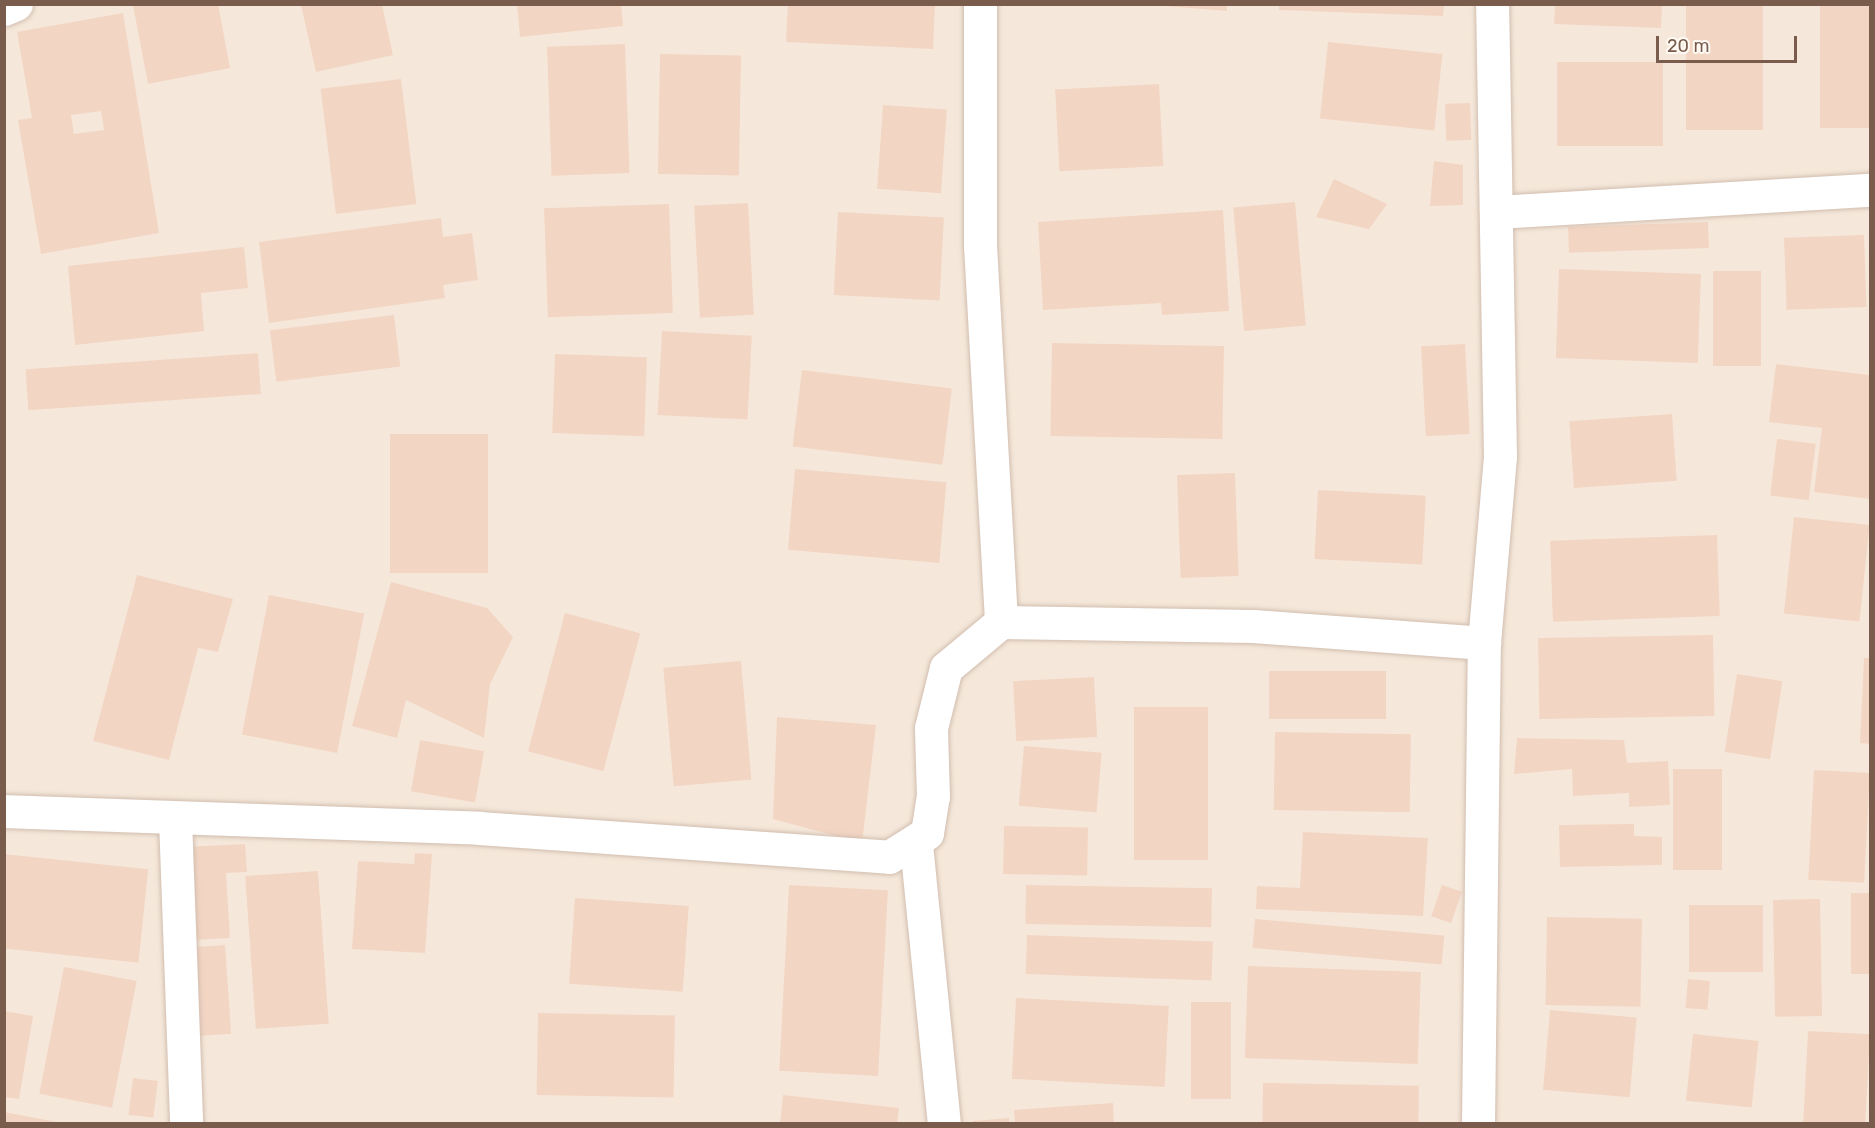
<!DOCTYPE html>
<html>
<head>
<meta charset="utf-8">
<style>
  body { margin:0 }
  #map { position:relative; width:1875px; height:1128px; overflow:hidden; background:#fdf6ec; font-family:Rubik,sans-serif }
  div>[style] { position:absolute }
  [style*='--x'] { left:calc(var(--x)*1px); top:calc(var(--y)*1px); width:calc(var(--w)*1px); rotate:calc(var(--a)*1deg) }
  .residential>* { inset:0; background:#f5e8da; transform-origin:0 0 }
  .building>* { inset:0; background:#f3d5c3; transform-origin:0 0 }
  .roads { filter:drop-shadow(0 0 2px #d1beb0) drop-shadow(0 0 2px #d1beb0) }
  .street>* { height:33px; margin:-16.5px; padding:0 16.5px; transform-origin:16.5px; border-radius:16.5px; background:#fff }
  span { translate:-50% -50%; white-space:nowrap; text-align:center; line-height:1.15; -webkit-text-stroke:6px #fffaf3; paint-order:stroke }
  .frame { position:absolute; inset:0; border:6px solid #7a5c4d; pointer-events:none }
  .scale { position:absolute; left:1656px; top:36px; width:141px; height:27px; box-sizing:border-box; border:3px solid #7a5c4d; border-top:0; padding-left:8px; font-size:18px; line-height:21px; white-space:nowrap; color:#7a5c4d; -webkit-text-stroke:4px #fffaf3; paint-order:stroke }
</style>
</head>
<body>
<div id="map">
  <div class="residential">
    <i style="left:5px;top:5px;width:1865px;height:1118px"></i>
  </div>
  <div class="building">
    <i style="clip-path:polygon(218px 4px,230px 68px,148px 84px,133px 5px)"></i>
    <i style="clip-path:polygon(517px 4px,621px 4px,623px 26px,520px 37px)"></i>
    <i style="clip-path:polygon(788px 4px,935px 4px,933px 49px,786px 42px)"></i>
    <i style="clip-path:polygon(1141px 4px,1227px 4px,1227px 11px)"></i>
    <i style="clip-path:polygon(1279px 4px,1444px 4px,1443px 16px,1279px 10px)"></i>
    <i style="clip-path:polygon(1555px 4px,1662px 4px,1661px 28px,1554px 24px)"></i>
    <i style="left:1686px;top:4px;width:77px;height:126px"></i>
    <i style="left:1820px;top:4px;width:50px;height:124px"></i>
    <i style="clip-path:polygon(301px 5px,382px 5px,393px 55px,316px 72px)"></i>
    <i style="clip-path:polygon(evenodd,123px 13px,159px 233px,41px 254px,18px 120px,32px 118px,17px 32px,123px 13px,101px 111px,104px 130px,74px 134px,71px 115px,101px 111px)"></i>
    <i style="left:1328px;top:42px;width:115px;height:77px;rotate:6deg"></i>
    <i style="left:625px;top:44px;width:129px;height:78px;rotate:88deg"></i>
    <i style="left:660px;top:54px;width:81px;height:120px;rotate:1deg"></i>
    <i style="left:1663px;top:62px;width:84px;height:106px;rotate:90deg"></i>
    <i style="left:401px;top:79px;width:126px;height:81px;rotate:83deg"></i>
    <i style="left:1159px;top:84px;width:82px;height:104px;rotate:87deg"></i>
    <i style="left:1470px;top:103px;width:37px;height:25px;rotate:88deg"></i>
    <i style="left:883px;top:105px;width:64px;height:84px;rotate:4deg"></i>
    <i style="clip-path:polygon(1434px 161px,1463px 165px,1463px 205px,1430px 206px)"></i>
    <i style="clip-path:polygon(1334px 179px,1387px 204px,1369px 229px,1316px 217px)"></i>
    <i style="left:1295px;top:202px;width:124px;height:62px;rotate:85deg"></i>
    <i style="left:748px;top:203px;width:112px;height:54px;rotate:87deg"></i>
    <i style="left:669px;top:204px;width:109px;height:125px;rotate:88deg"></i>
    <i style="clip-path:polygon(1223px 210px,1229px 311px,1162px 315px,1161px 303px,1043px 310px,1038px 222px)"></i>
    <i style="left:838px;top:212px;width:106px;height:83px;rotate:3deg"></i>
    <i style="clip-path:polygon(441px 218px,443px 237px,472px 233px,478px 280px,443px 285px,445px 298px,269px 323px,259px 242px)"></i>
    <i style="left:1708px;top:222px;width:26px;height:140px;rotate:88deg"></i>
    <i style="left:1864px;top:235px;width:72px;height:80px;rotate:88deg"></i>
    <i style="clip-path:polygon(244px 247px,248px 288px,201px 293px,204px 331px,75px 345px,68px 266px)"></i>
    <i style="left:1559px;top:269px;width:142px;height:89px;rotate:2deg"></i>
    <i style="left:1713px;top:271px;width:48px;height:95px"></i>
    <i style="left:394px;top:315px;width:52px;height:125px;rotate:83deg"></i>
    <i style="left:662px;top:331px;width:90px;height:84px;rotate:3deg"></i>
    <i style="left:1052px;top:343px;width:172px;height:93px;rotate:1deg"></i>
    <i style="left:1465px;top:344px;width:90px;height:44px;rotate:87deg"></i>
    <i style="left:258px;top:353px;width:41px;height:233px;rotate:86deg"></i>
    <i style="left:555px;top:354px;width:92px;height:79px;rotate:2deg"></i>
    <i style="clip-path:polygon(1776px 364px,1870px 375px,1870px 499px,1814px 492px,1822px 428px,1769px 422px)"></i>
    <i style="left:802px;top:370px;width:151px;height:77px;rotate:7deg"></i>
    <i style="left:1672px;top:414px;width:67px;height:103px;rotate:86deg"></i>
    <i style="left:488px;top:434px;width:139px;height:98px;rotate:90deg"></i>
    <i style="left:1777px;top:439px;width:39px;height:57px;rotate:7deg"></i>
    <i style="left:795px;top:469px;width:152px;height:81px;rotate:5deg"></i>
    <i style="left:1235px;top:473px;width:103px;height:58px;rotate:88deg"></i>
    <i style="left:1318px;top:490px;width:108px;height:69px;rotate:3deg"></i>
    <i style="left:1794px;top:517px;width:76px;height:97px;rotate:6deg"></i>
    <i style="left:1717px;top:535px;width:81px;height:167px;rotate:88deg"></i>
    <i style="clip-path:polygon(137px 575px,233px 599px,218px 652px,198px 648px,169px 760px,93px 741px)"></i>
    <i style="clip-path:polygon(391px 582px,487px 608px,513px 637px,490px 684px,484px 738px,406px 700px,397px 738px,352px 726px)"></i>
    <i style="left:269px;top:595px;width:97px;height:142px;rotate:11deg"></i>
    <i style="left:565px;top:613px;width:78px;height:143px;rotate:15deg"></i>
    <i style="left:1713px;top:635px;width:81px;height:175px;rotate:89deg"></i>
    <i style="clip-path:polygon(1864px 658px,1870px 658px,1870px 744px,1860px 743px)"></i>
    <i style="left:741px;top:661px;width:119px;height:78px;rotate:85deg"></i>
    <i style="left:1386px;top:671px;width:48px;height:117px;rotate:90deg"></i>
    <i style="left:1737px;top:674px;width:46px;height:79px;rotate:9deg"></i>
    <i style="left:1094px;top:677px;width:60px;height:81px;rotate:87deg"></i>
    <i style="left:1134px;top:707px;width:74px;height:153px"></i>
    <i style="clip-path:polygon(777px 717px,876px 725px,862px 843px,773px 819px)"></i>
    <i style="left:1275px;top:732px;width:136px;height:78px;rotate:1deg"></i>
    <i style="clip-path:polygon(1517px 738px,1624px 740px,1627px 763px,1668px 761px,1670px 805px,1629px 807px,1629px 793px,1573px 796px,1572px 769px,1514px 774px)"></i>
    <i style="left:420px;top:740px;width:65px;height:52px;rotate:10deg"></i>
    <i style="left:1024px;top:746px;width:78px;height:60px;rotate:5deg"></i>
    <i style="left:1673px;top:769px;width:49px;height:101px"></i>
    <i style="left:1814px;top:770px;width:56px;height:110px;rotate:3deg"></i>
    <i style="clip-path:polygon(1634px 824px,1634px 836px,1662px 837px,1662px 865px,1560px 867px,1559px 825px)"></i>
    <i style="left:1004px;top:826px;width:84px;height:48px;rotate:1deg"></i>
    <i style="clip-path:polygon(1303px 832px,1428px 838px,1423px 916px,1256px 909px,1257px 886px,1300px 888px)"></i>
    <i style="clip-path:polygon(245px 844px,247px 872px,226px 873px,230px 938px,191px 940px,186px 847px)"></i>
    <i style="clip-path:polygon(415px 853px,432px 854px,425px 953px,352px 949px,358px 861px,414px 864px)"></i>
    <i style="left:4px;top:854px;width:145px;height:94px;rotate:6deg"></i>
    <i style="left:318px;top:871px;width:153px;height:73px;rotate:86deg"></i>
    <i style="left:789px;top:885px;width:99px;height:186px;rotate:3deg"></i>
    <i style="left:1026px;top:885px;width:186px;height:39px;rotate:1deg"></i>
    <i style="left:1442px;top:885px;width:21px;height:33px;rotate:19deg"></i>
    <i style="left:1851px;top:893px;width:19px;height:81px"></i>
    <i style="left:575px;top:898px;width:114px;height:86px;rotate:4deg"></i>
    <i style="left:1820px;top:899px;width:117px;height:47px;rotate:89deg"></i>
    <i style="left:1689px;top:905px;width:74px;height:67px"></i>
    <i style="left:1547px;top:917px;width:95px;height:88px;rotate:1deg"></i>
    <i style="left:1255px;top:919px;width:190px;height:29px;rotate:5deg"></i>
    <i style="left:1027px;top:935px;width:186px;height:39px;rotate:2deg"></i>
    <i style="left:225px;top:945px;width:89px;height:35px;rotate:86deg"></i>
    <i style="left:1248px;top:966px;width:173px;height:92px;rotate:2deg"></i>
    <i style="left:64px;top:967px;width:74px;height:129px;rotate:11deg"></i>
    <i style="left:1688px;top:979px;width:22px;height:29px;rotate:5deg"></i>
    <i style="left:1016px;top:998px;width:153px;height:81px;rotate:3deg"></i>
    <i style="left:1191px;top:1002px;width:40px;height:97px"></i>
    <i style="left:1550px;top:1010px;width:87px;height:80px;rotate:5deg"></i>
    <i style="clip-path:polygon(4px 1011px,33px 1016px,19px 1099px,4px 1097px)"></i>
    <i style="left:538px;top:1013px;width:137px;height:82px;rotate:1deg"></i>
    <i style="left:1808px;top:1031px;width:62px;height:93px;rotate:3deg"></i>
    <i style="left:1693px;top:1034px;width:66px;height:67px;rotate:6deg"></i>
    <i style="left:133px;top:1078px;width:25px;height:37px;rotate:7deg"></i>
    <i style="left:1263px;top:1083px;width:156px;height:41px;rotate:1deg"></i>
    <i style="clip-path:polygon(783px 1095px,899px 1108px,897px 1124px,780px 1124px)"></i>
    <i style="clip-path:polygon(1113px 1103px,1114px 1124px,1015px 1124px,1014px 1110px)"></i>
    <i style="clip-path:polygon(4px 1112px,57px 1122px,57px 1124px,4px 1124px)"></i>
    <i style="clip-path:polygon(1009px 1118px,1009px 1124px,973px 1124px,973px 1121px)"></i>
  </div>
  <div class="roads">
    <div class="street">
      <i style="--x:980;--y:4;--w:241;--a:90"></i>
      <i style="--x:980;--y:245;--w:378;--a:86.8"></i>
      <i style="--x:4;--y:9;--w:13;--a:-23"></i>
      <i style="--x:1496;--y:212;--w:375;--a:-3.4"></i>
      <i style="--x:4;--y:811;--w:475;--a:2"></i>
      <i style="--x:479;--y:828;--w:411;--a:4"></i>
      <i style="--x:889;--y:857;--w:45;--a:-32.3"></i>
      <i style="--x:927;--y:833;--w:36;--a:-81"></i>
      <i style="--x:933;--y:797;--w:69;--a:-91.7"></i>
      <i style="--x:931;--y:728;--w:62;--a:-76"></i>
      <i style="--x:946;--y:668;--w:72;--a:-39.9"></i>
      <i style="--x:1001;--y:622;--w:252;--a:0.9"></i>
      <i style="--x:1253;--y:626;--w:232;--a:4.2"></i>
      <i style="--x:175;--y:819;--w:305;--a:87.9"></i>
      <i style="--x:916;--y:844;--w:281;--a:84.3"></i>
      <i style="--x:1478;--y:1124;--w:481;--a:-89.3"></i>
      <i style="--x:1484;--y:643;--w:187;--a:-85.1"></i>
      <i style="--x:1500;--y:457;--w:453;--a:-91"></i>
    </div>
  </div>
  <div class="frame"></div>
  <div class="scale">20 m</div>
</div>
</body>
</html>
